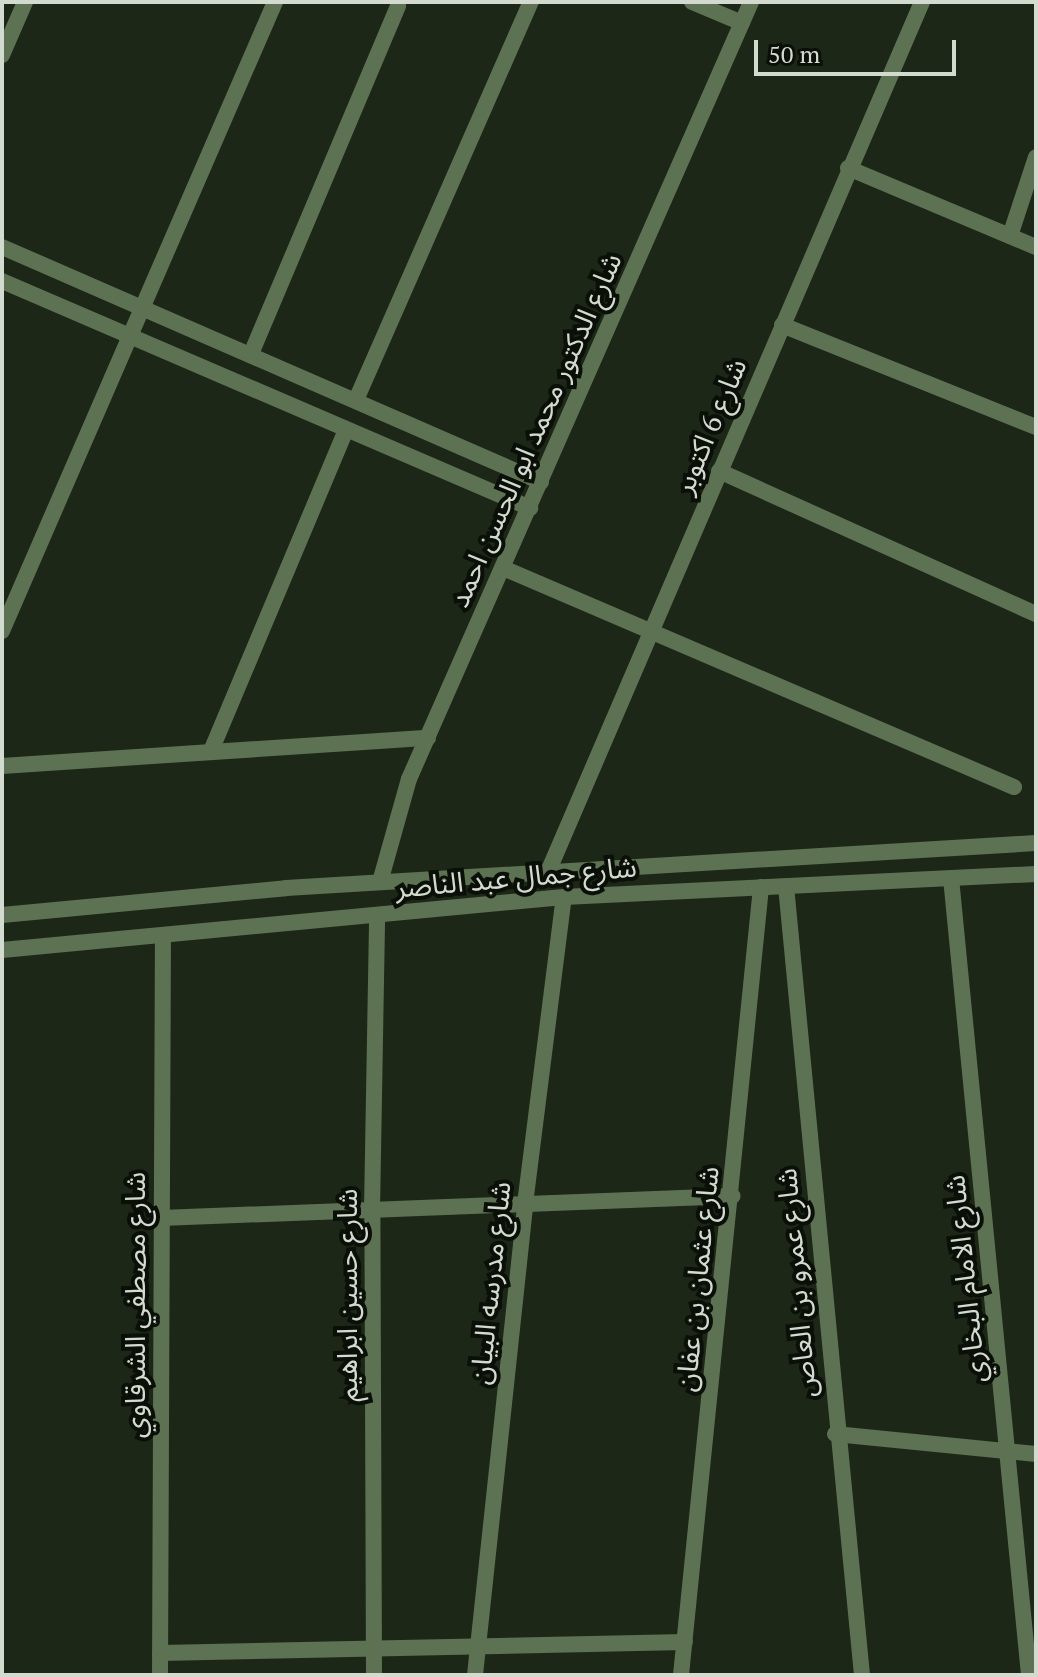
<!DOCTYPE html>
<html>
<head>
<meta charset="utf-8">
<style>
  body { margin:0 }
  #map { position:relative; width:1038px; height:1677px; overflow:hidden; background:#1d2718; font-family:"PT Serif","Noto Sans Arabic",serif }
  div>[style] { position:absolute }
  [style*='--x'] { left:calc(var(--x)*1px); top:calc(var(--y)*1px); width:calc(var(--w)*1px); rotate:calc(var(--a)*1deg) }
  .minor>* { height:16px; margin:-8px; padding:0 8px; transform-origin:8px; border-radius:8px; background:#5d7252 }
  span { translate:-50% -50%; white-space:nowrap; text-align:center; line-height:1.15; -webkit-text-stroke:8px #0a0f08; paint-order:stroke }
  .street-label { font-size:28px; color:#d3dad0 }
  .frame { position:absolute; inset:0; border:4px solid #d3dad0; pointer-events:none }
  .scale { position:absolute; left:754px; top:40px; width:202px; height:36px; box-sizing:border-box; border:4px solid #d3dad0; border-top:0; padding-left:10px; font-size:24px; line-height:28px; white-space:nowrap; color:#d3dad0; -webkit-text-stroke:6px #0a0f08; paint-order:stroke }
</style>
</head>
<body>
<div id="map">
  <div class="minor">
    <i style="--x:692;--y:2;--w:54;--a:22.8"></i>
    <i style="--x:2;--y:55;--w:58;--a:-66.5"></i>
    <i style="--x:848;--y:168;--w:204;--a:22.8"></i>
    <i style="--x:1010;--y:236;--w:83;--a:-71.8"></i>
    <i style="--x:2;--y:247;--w:588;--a:23.56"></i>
    <i style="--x:2;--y:281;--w:575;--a:23.26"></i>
    <i style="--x:782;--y:325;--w:274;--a:21.9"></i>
    <i style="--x:251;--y:354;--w:378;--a:-67.1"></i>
    <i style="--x:356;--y:400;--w:435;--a:-66.3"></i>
    <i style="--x:719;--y:471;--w:348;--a:24.3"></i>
    <i style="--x:503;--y:568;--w:556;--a:23.2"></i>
    <i style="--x:2;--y:631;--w:686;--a:-66.54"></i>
    <i style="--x:211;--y:751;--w:348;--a:-67.2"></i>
    <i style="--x:2;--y:766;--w:427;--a:-3.8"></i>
    <i style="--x:548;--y:872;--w:947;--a:-66.74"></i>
    <i style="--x:951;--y:878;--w:801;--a:84.41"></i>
    <i style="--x:380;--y:882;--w:107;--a:-74.3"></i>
    <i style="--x:409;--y:779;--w:849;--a:-66.24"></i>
    <i style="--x:786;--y:886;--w:793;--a:84.5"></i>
    <i style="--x:2;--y:915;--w:285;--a:-5.4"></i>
    <i style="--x:286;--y:888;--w:751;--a:-3.43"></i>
    <i style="--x:2;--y:950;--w:564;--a:-5.39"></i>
    <i style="--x:564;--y:897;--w:473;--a:-2.8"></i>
    <i style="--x:161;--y:1218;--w:572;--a:-2.2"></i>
    <i style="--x:835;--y:1434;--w:202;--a:5.7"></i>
    <i style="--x:160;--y:1653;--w:525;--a:-1.2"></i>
    <i style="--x:160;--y:1675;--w:740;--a:-89.77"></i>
    <i style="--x:374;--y:1675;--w:465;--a:-90.2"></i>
    <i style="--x:372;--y:1210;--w:295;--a:-89"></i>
    <i style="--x:475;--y:1675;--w:474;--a:-83.9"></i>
    <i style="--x:525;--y:1204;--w:309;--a:-82.8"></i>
    <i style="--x:681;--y:1675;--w:792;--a:-84.2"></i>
  </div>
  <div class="street-label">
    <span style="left:710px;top:426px;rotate:-67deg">شارع 6 اكتوبر</span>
    <span style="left:535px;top:430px;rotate:-66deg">شارع الدكتور محمد ابو الحسن احمد</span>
    <span style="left:516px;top:877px;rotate:-5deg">شارع جمال عبد الناصر</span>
    <span style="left:697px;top:1279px;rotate:-84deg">شارع عثمان بن عفان</span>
    <span style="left:965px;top:1279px;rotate:-96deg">شارع الامام البخاري</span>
    <span style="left:490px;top:1283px;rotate:-84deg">شارع مدرسه البيان</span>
    <span style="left:796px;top:1283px;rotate:-95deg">شارع عمرو بن العاص</span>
    <span style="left:347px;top:1295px;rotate:-90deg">شارع حسين ابراهيم</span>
    <span style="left:135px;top:1305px;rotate:-90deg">شارع مصطفي الشرقاوي</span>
  </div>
  <div class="frame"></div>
  <div class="scale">50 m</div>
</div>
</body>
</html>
